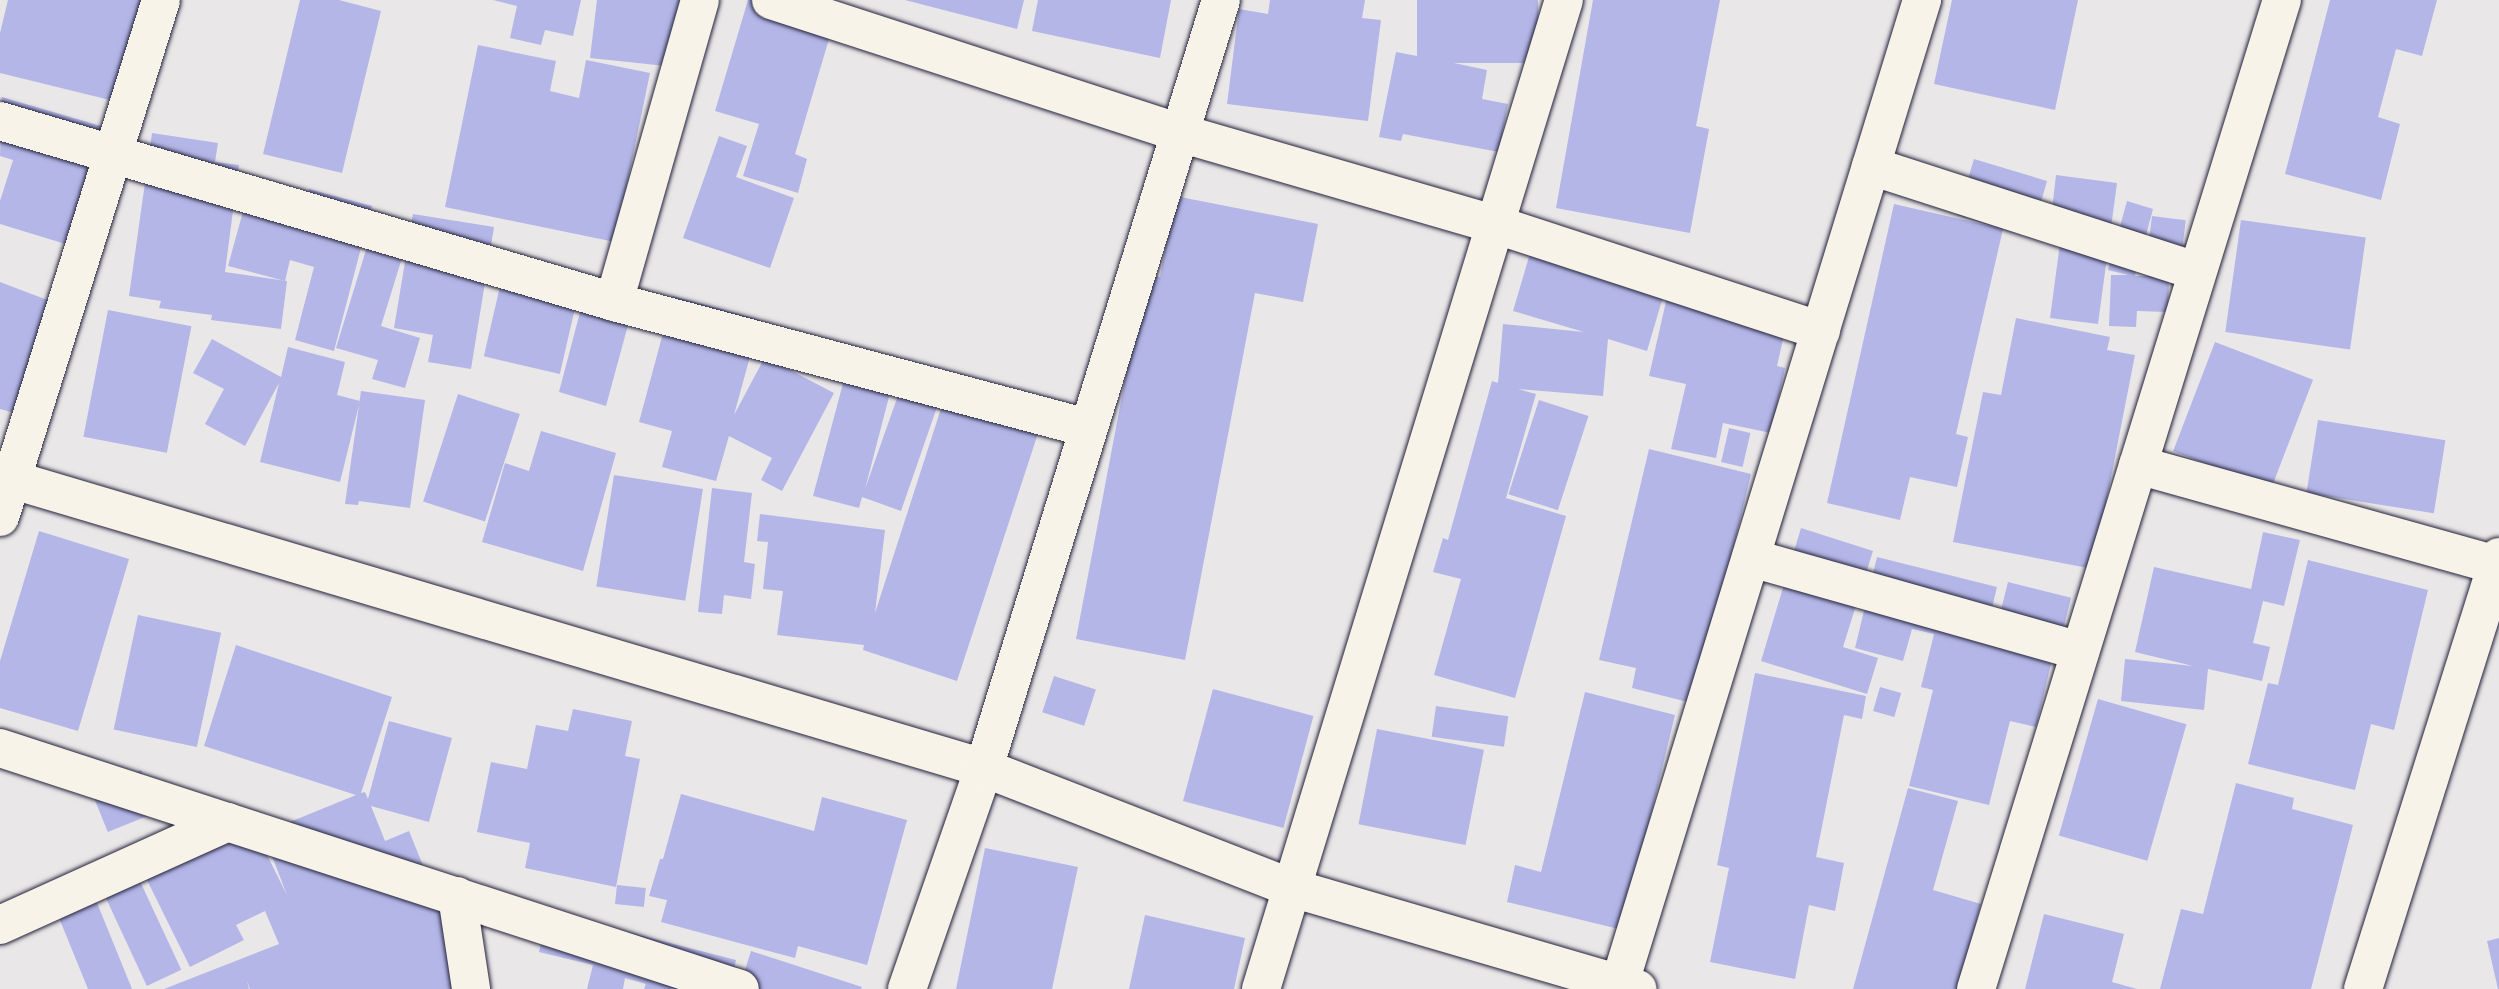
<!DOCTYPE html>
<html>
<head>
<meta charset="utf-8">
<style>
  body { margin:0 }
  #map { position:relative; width:2499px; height:989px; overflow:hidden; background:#eae7e8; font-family:"Architects Daughter",sans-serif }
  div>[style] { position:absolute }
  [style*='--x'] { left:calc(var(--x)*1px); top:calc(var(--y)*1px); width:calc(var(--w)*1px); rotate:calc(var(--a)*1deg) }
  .building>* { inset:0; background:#b4b6e7; transform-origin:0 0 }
  .roads { filter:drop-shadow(0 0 2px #22223b) drop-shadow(0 0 2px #22223b) }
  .minor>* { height:38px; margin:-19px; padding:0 19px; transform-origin:19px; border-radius:19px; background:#f7f3e8 }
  span { translate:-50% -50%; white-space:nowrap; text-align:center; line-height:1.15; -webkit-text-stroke:6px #f7f3e8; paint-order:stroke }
</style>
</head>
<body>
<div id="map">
  <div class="building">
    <i style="clip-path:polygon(8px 0,147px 0,122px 103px,0 73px,0 33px)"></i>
    <i style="clip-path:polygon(300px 0,339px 0,381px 11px,342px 173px,263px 154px)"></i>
    <i style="clip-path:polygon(493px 0,581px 0,573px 36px,545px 30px,541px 45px,510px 38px,517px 6px)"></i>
    <i style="clip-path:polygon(597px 0,682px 0,675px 67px,590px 58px)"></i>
    <i style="clip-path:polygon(748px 0,822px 0,839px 5px,795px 154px,807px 159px,798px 193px,743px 176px,759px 124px,715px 111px)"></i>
    <i style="clip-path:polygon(905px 0,1024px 0,1017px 29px)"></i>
    <i style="clip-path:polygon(1038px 0,1171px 0,1160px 58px,1032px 31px)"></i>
    <i style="clip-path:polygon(1270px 0,1365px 0,1362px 18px,1381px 20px,1368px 121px,1227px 104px,1239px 9px,1268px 14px)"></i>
    <i style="clip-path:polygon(1417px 0,1538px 0,1539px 63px,1454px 63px,1487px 70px,1482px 99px,1508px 104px,1499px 152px,1403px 134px,1401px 141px,1379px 137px,1396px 52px,1417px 56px)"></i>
    <i style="clip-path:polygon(1593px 0,1720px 0,1696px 126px,1709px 129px,1690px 233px,1556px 208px)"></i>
    <i style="clip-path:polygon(1952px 0,2078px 0,2055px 110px,1934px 84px)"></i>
    <i style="clip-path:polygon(2330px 0,2437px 0,2422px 56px,2396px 49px,2378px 117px,2400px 124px,2381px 200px,2285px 174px)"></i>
    <i style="clip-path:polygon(478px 45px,556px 61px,550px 91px,579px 98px,586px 60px,650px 73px,615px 242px,445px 207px)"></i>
    <i style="clip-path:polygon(2px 97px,108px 128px,72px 246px,0 224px,0 201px,13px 160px,0 156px)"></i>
    <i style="clip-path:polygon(152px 133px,218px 143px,215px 162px,239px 165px,225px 272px,287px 281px,281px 329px,211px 320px,212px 315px,159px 308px,161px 301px,129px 296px)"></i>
    <i style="clip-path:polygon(719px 136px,747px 146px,736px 177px,794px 198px,770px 268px,683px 238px)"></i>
    <i style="clip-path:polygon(1974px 159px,2047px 181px,2031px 237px,2003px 229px,1956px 434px,1968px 437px,1957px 487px,1910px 477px,1900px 520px,1827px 503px,1894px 204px,1995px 227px,1957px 215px)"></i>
    <i style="clip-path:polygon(2056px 175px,2117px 183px,2098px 324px,2050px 318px,2063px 221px,2051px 219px)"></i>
    <i style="clip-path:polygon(250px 186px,306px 201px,309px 189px,372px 206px,334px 351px,295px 340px,314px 267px,290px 260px,285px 281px,228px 266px)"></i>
    <i style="clip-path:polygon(1175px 196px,1318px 224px,1303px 302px,1255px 293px,1185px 660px,1076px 639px,1145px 274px,1160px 277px)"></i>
    <i style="clip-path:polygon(2127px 201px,2153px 209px,2135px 276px,2169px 276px,2168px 312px,2137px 311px,2136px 327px,2109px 326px,2111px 275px,2128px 275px,2108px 270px)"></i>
    <i style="clip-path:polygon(377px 214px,411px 224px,413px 214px,494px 227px,471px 369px,428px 362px,433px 335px,394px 328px,410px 232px,381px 326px,420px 338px,405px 388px,372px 379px,378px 360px,336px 348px)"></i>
    <i style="left:2152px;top:216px;width:34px;height:52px;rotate:7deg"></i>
    <i style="left:2241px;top:220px;width:126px;height:113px;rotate:8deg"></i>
    <i style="clip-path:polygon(1536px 233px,1670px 273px,1647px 351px,1608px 339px,1603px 396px,1518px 389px,1536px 394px,1506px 498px,1566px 516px,1515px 698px,1434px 675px,1461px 579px,1433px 572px,1443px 538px,1448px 540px,1492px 381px,1498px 383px,1503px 324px,1584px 332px,1513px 311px)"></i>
    <i style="left:507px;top:256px;width:78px;height:103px;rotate:13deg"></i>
    <i style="clip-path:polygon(1673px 271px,1787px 322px,1777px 366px,1785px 368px,1771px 433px,1723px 423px,1716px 458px,1671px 449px,1686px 384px,1649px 376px)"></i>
    <i style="clip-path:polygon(589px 278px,628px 325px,606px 406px,559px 392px)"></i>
    <i style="clip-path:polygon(0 282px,50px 301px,18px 414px,0 409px)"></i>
    <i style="clip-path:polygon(673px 296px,760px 320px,734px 415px,765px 357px,834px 393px,782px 491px,761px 480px,772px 458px,729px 436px,716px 481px,662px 467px,672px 431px,639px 422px)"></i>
    <i style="left:108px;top:310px;width:85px;height:129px;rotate:11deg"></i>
    <i style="clip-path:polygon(2016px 318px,2110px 337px,2107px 350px,2135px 355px,2093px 569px,1953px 542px,1983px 392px,2001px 395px)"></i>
    <i style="clip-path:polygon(212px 339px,281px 377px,288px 347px,345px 362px,337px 395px,360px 401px,340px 482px,260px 462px,279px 383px,245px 446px,205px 424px,224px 389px,193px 373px)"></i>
    <i style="left:2215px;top:342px;width:105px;height:117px;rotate:21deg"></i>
    <i style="clip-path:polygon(850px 357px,896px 370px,865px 489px,907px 370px,945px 384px,901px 511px,862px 497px,859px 508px,813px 496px)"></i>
    <i style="clip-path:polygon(947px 390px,1042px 421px,957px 681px,863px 650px,864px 645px,777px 635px,783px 591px,763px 589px,768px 542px,757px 541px,760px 514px,885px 530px,875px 613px)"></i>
    <i style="clip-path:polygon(361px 391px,425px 400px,410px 508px,359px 501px,358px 505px,345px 504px)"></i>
    <i style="left:458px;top:394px;width:65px;height:113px;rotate:18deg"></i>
    <i style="left:1539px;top:400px;width:52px;height:99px;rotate:18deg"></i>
    <i style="left:2318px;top:420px;width:129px;height:74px;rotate:9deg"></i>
    <i style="left:1729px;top:428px;width:22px;height:35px;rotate:13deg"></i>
    <i style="clip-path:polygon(541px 431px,616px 453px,583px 571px,482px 542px,505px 463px,529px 471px)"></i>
    <i style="clip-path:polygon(1649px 449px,1751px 474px,1696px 704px,1632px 688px,1636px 668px,1599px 660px)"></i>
    <i style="left:614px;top:475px;width:90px;height:113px;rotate:9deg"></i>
    <i style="clip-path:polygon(712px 488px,752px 493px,744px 562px,755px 564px,751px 599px,724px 595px,722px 614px,698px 612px)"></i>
    <i style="clip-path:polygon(1801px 528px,1873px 551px,1843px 647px,1878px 658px,1867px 694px,1761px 661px)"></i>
    <i style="clip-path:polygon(39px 531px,129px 559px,78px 731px,0 708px,0 661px)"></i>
    <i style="clip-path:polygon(2263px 532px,2300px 540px,2284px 606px,2263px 601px,2253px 643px,2270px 647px,2262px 681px,2208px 669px,2204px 710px,2121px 701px,2125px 659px,2193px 666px,2135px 652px,2154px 567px,2251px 589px)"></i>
    <i style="clip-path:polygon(1877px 557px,1997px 587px,1987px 629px,2055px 647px,2036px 727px,2010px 721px,1989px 805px,1909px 786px,1933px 690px,1921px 687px,1934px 634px,1912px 629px,1903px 661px,1855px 648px)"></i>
    <i style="clip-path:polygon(2308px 560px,2428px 590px,2394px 730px,2371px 724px,2355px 790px,2248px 764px,2268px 683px,2278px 685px)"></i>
    <i style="left:2008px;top:582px;width:65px;height:47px;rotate:14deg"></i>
    <i style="left:138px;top:615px;width:85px;height:117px;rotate:12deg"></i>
    <i style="clip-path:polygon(236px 645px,392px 697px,361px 793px,365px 792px,368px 799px,389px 721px,452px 738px,429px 822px,371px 806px,385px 841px,409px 831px,473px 989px,250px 989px,247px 981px,249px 989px,164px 989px,279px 944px,265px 911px,236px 925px,244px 940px,190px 967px,141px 868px,247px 815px,287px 895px,263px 833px,356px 795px,204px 746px)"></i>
    <i style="clip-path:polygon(1755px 673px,1866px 696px,1862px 719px,1844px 715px,1816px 857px,1844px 863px,1835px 911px,1809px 905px,1795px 979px,1710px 962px,1729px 868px,1717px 865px)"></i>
    <i style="left:1054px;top:676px;width:44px;height:38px;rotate:18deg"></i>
    <i style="left:1880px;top:687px;width:22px;height:25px;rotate:16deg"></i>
    <i style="left:1213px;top:689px;width:104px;height:116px;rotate:15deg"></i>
    <i style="clip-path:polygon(1585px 692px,1675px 715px,1623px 930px,1507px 902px,1515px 865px,1541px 872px)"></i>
    <i style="left:2098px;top:699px;width:92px;height:142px;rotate:16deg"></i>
    <i style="left:1436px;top:706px;width:73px;height:31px;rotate:8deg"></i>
    <i style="clip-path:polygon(573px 709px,632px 721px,625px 756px,640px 759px,616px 887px,525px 868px,530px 843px,477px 832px,491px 762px,527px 769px,536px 725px,568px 731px)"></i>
    <i style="left:1377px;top:729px;width:109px;height:97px;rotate:11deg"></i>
    <i style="left:141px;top:770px;width:45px;height:54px;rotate:68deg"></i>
    <i style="clip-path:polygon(2236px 783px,2294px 798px,2292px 809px,2353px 825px,2311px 989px,2160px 989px,2181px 909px,2203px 914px)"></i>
    <i style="clip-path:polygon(1908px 788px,1958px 801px,1933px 890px,1981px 904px,1958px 989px,1853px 989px)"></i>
    <i style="clip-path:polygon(681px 794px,814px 831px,822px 797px,907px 820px,867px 965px,798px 946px,795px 958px,661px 922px,667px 900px,649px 896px,660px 859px,663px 859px)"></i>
    <i style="clip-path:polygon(985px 848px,1078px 867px,1052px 989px,956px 989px)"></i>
    <i style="left:131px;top:862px;width:119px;height:38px;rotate:65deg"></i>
    <i style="left:617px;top:885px;width:29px;height:19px;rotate:6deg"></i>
    <i style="clip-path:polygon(93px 893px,132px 989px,88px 989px,55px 908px)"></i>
    <i style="clip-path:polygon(549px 912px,736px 960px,729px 989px,644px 989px,646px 984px,625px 978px,623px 989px,587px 989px,593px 965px,539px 952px)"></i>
    <i style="clip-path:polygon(2044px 914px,2124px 934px,2112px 982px,2137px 989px,2025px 989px)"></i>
    <i style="clip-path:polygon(1145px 915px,1245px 938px,1234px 989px,1129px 989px)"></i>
    <i style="clip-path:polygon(2499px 938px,2499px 989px,2498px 989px,2487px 941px)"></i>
    <i style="clip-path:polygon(751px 951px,862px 987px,861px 989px,739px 989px)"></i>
  </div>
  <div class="roads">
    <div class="minor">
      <i style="--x:771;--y:0;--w:430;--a:18"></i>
      <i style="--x:1180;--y:133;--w:327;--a:16.2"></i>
      <i style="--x:1494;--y:224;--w:344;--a:18.1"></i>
      <i style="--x:0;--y:121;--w:640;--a:16.42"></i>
      <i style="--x:614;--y:302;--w:491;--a:14.9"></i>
      <i style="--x:1871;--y:166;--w:342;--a:17.9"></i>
      <i style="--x:614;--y:302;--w:314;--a:-74.1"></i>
      <i style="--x:2138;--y:465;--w:372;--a:15.6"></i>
      <i style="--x:0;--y:476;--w:1026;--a:16.53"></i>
      <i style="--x:984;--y:768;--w:331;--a:21.3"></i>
      <i style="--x:1292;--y:888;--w:360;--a:16.3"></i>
      <i style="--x:0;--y:517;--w:541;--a:-72.7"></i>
      <i style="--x:1751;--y:558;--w:342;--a:15.8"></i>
      <i style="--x:0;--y:748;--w:778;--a:18.04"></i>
      <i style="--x:457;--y:896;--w:94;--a:81.4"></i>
      <i style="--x:0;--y:925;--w:250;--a:-24.3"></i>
      <i style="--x:907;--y:989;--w:234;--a:-70.8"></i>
      <i style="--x:984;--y:768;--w:804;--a:-72.85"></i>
      <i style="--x:1261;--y:989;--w:1034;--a:-72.97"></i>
      <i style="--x:1618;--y:989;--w:1035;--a:-72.91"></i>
      <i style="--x:1976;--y:989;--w:1035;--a:-72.81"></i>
      <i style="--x:2363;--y:989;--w:453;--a:-72.5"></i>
    </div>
  </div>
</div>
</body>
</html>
